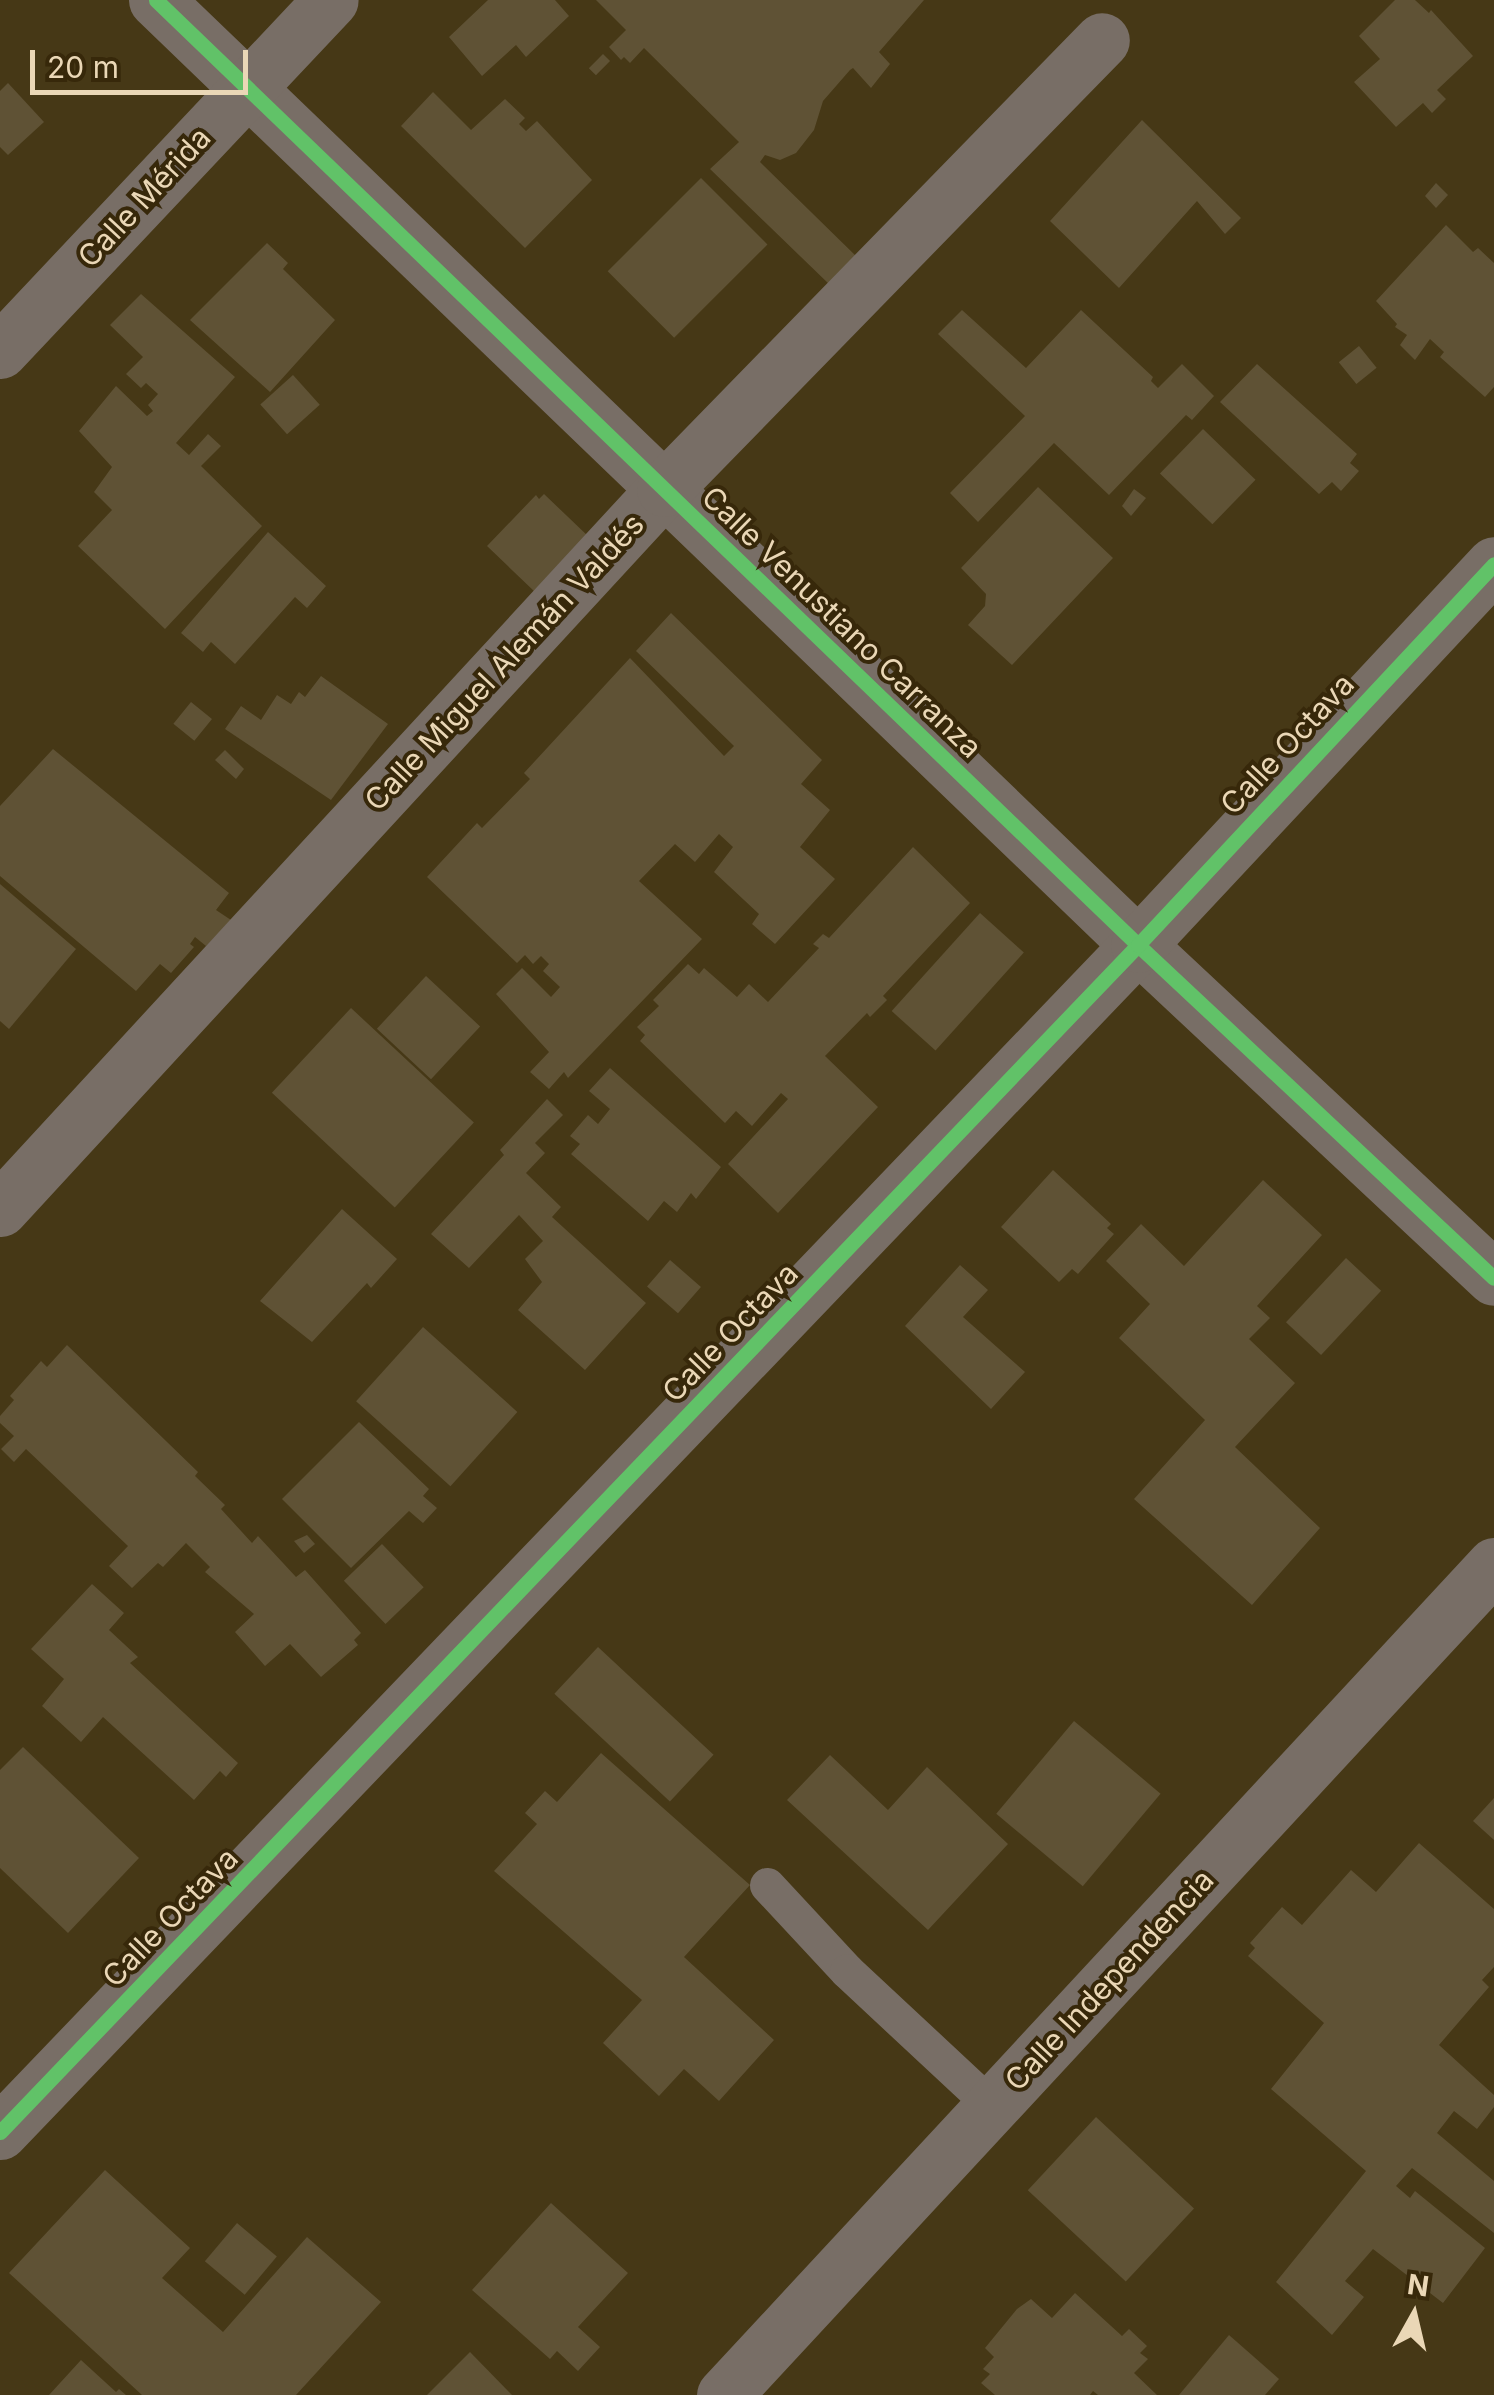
<!DOCTYPE html>
<html>
<head>
<meta charset="utf-8">
<style>
  body { margin:0 }
  #map { position:relative; width:1494px; height:2395px; overflow:hidden; background:#463816; font-family:Inter,sans-serif }
  div>[style] { position:absolute }
  [style*='--x'] { left:calc(var(--x)*1px); top:calc(var(--y)*1px); width:calc(var(--w)*1px); rotate:calc(var(--a)*1deg) }
  .building>* { inset:0; background:#5f5235; transform-origin:0 0 }
  .lane>* { height:35px; margin:-17.5px; padding:0 17.5px; transform-origin:17.5px; border-radius:17.5px; background:#786e66 }
  .street>* { height:55px; margin:-27.5px; padding:0 27.5px; transform-origin:27.5px; border-radius:27.5px; background:#786e66 }
  .cycleway>* { height:15px; margin:-7.5px; padding:0 7.5px; transform-origin:7.5px; border-radius:7.5px; background:#61c268 }
  span { translate:-50% -50%; white-space:nowrap; text-align:center; line-height:1.15; -webkit-text-stroke:8px #37280a; paint-order:stroke }
  .street-label { font-size:30px; color:#ead7b6 }
  .north { position:absolute; left:1364px; top:2265px; width:100px; height:100px; -webkit-text-stroke:8px #37280a; paint-order:stroke; rotate:8deg; font-size:28px; font-weight:700; line-height:40px; text-align:center; color:#ead7b6 }
  .north::after { content:''; display:block; margin:auto; width:35px; height:45px; background:#ead7b6; clip-path:polygon(50% 0,100% 100%,50% 72%,0 100%) }
  .scale { position:absolute; left:30px; top:50px; width:218px; height:45px; box-sizing:border-box; border:5px solid #ead7b6; border-top:0; padding-left:12px; font-size:30px; line-height:35px; white-space:nowrap; color:#ead7b6; -webkit-text-stroke:8px #37280a; paint-order:stroke }
</style>
</head>
<body>
<div id="map">
  <div class="building">
    <i style="clip-path:polygon(488px 0,555px 0,569px 16px,526px 57px,516px 45px,482px 76px,449px 37px)"></i>
    <i style="clip-path:polygon(596px 0,924px 0,879px 52px,890px 64px,871px 88px,853px 68px,850px 70px,823px 101px,814px 130px,796px 153px,780px 160px,765px 155px,760px 162px,858px 258px,831px 286px,710px 169px,739px 142px,644px 48px,630px 63px,624px 57px,621px 60px,609px 47px,626px 30px)"></i>
    <i style="clip-path:polygon(1395px 0,1415px 0,1429px 13px,1431px 10px,1473px 56px,1437px 90px,1446px 99px,1432px 113px,1423px 103px,1396px 127px,1354px 82px,1380px 59px,1359px 36px)"></i>
    <i style="left:603px;top:54px;width:10px;height:20px;rotate:45deg"></i>
    <i style="clip-path:polygon(8px 83px,44px 122px,8px 155px,0 147px,0 91px)"></i>
    <i style="clip-path:polygon(433px 92px,471px 130px,505px 99px,525px 118px,519px 124px,526px 131px,537px 121px,592px 180px,525px 248px,401px 126px)"></i>
    <i style="clip-path:polygon(1142px 120px,1241px 218px,1225px 234px,1197px 201px,1119px 288px,1050px 221px)"></i>
    <i style="left:701px;top:178px;width:94px;height:132px;rotate:45deg"></i>
    <i style="clip-path:polygon(1436px 183px,1448px 195px,1436px 208px,1425px 196px)"></i>
    <i style="clip-path:polygon(1446px 225px,1473px 252px,1478px 248px,1494px 263px,1494px 387px,1485px 397px,1440px 357px,1444px 352px,1430px 339px,1415px 360px,1400px 345px,1407px 335px,1395px 327px,1397px 324px,1376px 301px)"></i>
    <i style="clip-path:polygon(267px 243px,288px 263px,283px 269px,335px 320px,270px 392px,190px 320px)"></i>
    <i style="clip-path:polygon(141px 294px,235px 377px,176px 443px,189px 455px,208px 434px,221px 446px,201px 466px,262px 526px,165px 629px,78px 546px,112px 510px,94px 492px,112px 467px,79px 431px,116px 386px,147px 416px,153px 411px,148px 405px,158px 394px,146px 383px,141px 388px,126px 374px,143px 357px,110px 325px)"></i>
    <i style="clip-path:polygon(962px 310px,1026px 368px,1081px 310px,1153px 377px,1151px 381px,1158px 388px,1182px 364px,1214px 396px,1192px 420px,1186px 415px,1109px 495px,1054px 443px,978px 522px,950px 493px,1025px 416px,938px 334px)"></i>
    <i style="left:1359px;top:346px;width:28px;height:26px;rotate:51deg"></i>
    <i style="clip-path:polygon(1257px 364px,1357px 454px,1350px 463px,1359px 471px,1341px 491px,1332px 482px,1319px 494px,1220px 402px)"></i>
    <i style="left:293px;top:375px;width:40px;height:44px;rotate:48deg"></i>
    <i style="left:1203px;top:429px;width:73px;height:62px;rotate:44deg"></i>
    <i style="clip-path:polygon(1038px 487px,1113px 558px,1012px 665px,968px 625px,985px 606px,986px 594px,961px 568px)"></i>
    <i style="clip-path:polygon(1134px 489px,1146px 498px,1131px 516px,1122px 506px)"></i>
    <i style="clip-path:polygon(544px 494px,589px 537px,536px 593px,487px 546px,536px 495px,539px 499px)"></i>
    <i style="clip-path:polygon(268px 532px,326px 586px,307px 608px,295px 597px,235px 664px,211px 642px,203px 652px,181px 633px)"></i>
    <i style="clip-path:polygon(671px 613px,822px 760px,801px 784px,830px 810px,800px 847px,835px 879px,775px 944px,752px 924px,759px 914px,714px 872px,733px 847px,719px 834px,695px 862px,675px 844px,639px 881px,702px 939px,568px 1078px,564px 1072px,549px 1089px,530px 1072px,549px 1052px,496px 994px,522px 968px,551px 997px,560px 987px,543px 971px,549px 964px,541px 956px,533px 964px,525px 955px,517px 963px,427px 877px,477px 823px,482px 828px,530px 779px,524px 773px,630px 658px,724px 756px,734px 746px,636px 651px)"></i>
    <i style="clip-path:polygon(321px 676px,388px 724px,331px 800px,225px 729px,241px 706px,261px 720px,277px 695px,291px 704px,299px 692px,305px 697px)"></i>
    <i style="left:191px;top:702px;width:27px;height:28px;rotate:39deg"></i>
    <i style="clip-path:polygon(53px 749px,229px 893px,216px 910px,231px 920px,206px 946px,195px 937px,190px 944px,194px 947px,171px 973px,160px 964px,136px 991px,0 876px,0 806px)"></i>
    <i style="clip-path:polygon(225px 750px,244px 769px,236px 779px,215px 760px)"></i>
    <i style="clip-path:polygon(913px 847px,970px 903px,883px 996px,887px 1000px,870px 1017px,867px 1013px,825px 1056px,878px 1107px,778px 1213px,728px 1164px,788px 1099px,781px 1093px,752px 1126px,736px 1111px,725px 1123px,640px 1041px,645px 1035px,637px 1027px,659px 1006px,653px 1000px,688px 964px,699px 974px,704px 968px,737px 997px,749px 984px,768px 1002px,819px 948px,813px 944px,823px 934px,829px 938px)"></i>
    <i style="clip-path:polygon(0 884px,76px 949px,9px 1029px,0 1021px)"></i>
    <i style="left:980px;top:913px;width:59px;height:132px;rotate:42deg"></i>
    <i style="left:426px;top:976px;width:74px;height:72px;rotate:43deg"></i>
    <i style="left:351px;top:1008px;width:168px;height:116px;rotate:43deg"></i>
    <i style="clip-path:polygon(610px 1068px,721px 1167px,696px 1199px,691px 1193px,677px 1212px,664px 1201px,648px 1221px,571px 1154px,580px 1144px,570px 1136px,588px 1115px,598px 1124px,610px 1109px,589px 1091px)"></i>
    <i style="clip-path:polygon(547px 1099px,563px 1115px,535px 1143px,545px 1153px,526px 1173px,561px 1207px,552px 1217px,646px 1303px,585px 1370px,518px 1310px,542px 1282px,525px 1259px,543px 1241px,519px 1215px,469px 1268px,431px 1234px,504px 1155px,500px 1150px)"></i>
    <i style="clip-path:polygon(1053px 1170px,1111px 1224px,1107px 1228px,1114px 1234px,1078px 1274px,1072px 1269px,1059px 1282px,1001px 1227px)"></i>
    <i style="clip-path:polygon(1263px 1180px,1322px 1235px,1257px 1306px,1270px 1318px,1249px 1339px,1295px 1383px,1235px 1447px,1320px 1528px,1252px 1605px,1134px 1499px,1205px 1420px,1119px 1338px,1150px 1304px,1106px 1261px,1141px 1224px,1184px 1266px)"></i>
    <i style="clip-path:polygon(342px 1209px,397px 1259px,371px 1288px,367px 1283px,312px 1342px,260px 1301px)"></i>
    <i style="left:1346px;top:1258px;width:48px;height:88px;rotate:43deg"></i>
    <i style="left:670px;top:1260px;width:41px;height:35px;rotate:41deg"></i>
    <i style="clip-path:polygon(960px 1265px,988px 1290px,963px 1317px,1025px 1372px,991px 1409px,905px 1326px)"></i>
    <i style="left:423px;top:1327px;width:127px;height:100px;rotate:42deg"></i>
    <i style="clip-path:polygon(67px 1345px,198px 1472px,195px 1476px,225px 1505px,221px 1509px,252px 1543px,258px 1536px,296px 1577px,305px 1570px,361px 1633px,354px 1640px,358px 1645px,321px 1677px,290px 1644px,265px 1666px,235px 1632px,254px 1614px,205px 1572px,210px 1567px,186px 1543px,163px 1567px,158px 1563px,132px 1588px,109px 1566px,128px 1546px,26px 1449px,14px 1462px,1px 1449px,14px 1436px,0 1423px,0 1416px,14px 1400px,10px 1396px,41px 1361px,47px 1367px)"></i>
    <i style="clip-path:polygon(359px 1422px,429px 1489px,423px 1496px,437px 1508px,423px 1523px,409px 1511px,351px 1568px,282px 1499px)"></i>
    <i style="clip-path:polygon(307px 1535px,315px 1544px,304px 1553px,294px 1541px)"></i>
    <i style="left:382px;top:1544px;width:60px;height:53px;rotate:46deg"></i>
    <i style="clip-path:polygon(92px 1584px,124px 1613px,109px 1630px,138px 1657px,130px 1663px,238px 1763px,226px 1777px,220px 1771px,194px 1800px,103px 1717px,81px 1742px,42px 1706px,64px 1679px,31px 1649px)"></i>
    <i style="left:598px;top:1647px;width:158px;height:64px;rotate:43deg"></i>
    <i style="left:1074px;top:1721px;width:113px;height:121px;rotate:40deg"></i>
    <i style="clip-path:polygon(23px 1747px,139px 1858px,68px 1933px,0 1868px,0 1770px)"></i>
    <i style="clip-path:polygon(601px 1753px,750px 1885px,684px 1957px,774px 2040px,719px 2101px,684px 2069px,659px 2096px,603px 2043px,642px 2000px,494px 1871px,537px 1824px,525px 1813px,545px 1791px,557px 1802px)"></i>
    <i style="clip-path:polygon(830px 1755px,888px 1810px,927px 1767px,1008px 1844px,928px 1930px,787px 1800px)"></i>
    <i style="clip-path:polygon(1494px 1798px,1494px 1840px,1473px 1821px)"></i>
    <i style="clip-path:polygon(1419px 1843px,1494px 1909px,1494px 1967px,1482px 1980px,1489px 1987px,1439px 2045px,1494px 2095px,1494px 2107px,1477px 2129px,1454px 2111px,1437px 2133px,1494px 2181px,1494px 2233px,1412px 2168px,1396px 2186px,1410px 2198px,1415px 2191px,1485px 2248px,1443px 2303px,1373px 2249px,1345px 2281px,1364px 2297px,1332px 2335px,1276px 2282px,1366px 2171px,1271px 2089px,1324px 2023px,1248px 1956px,1255px 1948px,1250px 1943px,1282px 1907px,1302px 1925px,1351px 1870px,1376px 1892px)"></i>
    <i style="left:1096px;top:2117px;width:134px;height:100px;rotate:43deg"></i>
    <i style="clip-path:polygon(105px 2170px,190px 2248px,162px 2278px,223px 2332px,307px 2237px,381px 2302px,296px 2395px,142px 2395px,9px 2273px)"></i>
    <i style="clip-path:polygon(551px 2203px,628px 2273px,578px 2327px,600px 2347px,578px 2371px,557px 2351px,550px 2359px,472px 2290px)"></i>
    <i style="left:237px;top:2223px;width:52px;height:50px;rotate:40deg"></i>
    <i style="clip-path:polygon(1075px 2293px,1122px 2336px,1129px 2329px,1147px 2346px,1140px 2353px,1148px 2359px,1134px 2373px,1157px 2395px,1098px 2395px,1093px 2391px,1090px 2395px,995px 2395px,981px 2383px,990px 2374px,983px 2369px,994px 2357px,985px 2348px,1017px 2309px,1031px 2299px,1052px 2318px)"></i>
    <i style="clip-path:polygon(1229px 2335px,1279px 2379px,1265px 2395px,1179px 2395px)"></i>
    <i style="clip-path:polygon(470px 2352px,512px 2395px,427px 2395px)"></i>
    <i style="clip-path:polygon(81px 2360px,116px 2392px,119px 2389px,126px 2395px,49px 2395px)"></i>
  </div>
  <div class="lane">
    <i style="--x:767;--y:1885;--w:117;--a:47.1"></i>
    <i style="--x:847;--y:1971;--w:198;--a:43"></i>
  </div>
  <div class="street">
    <i style="--x:156;--y:0;--w:1363;--a:43.9"></i>
    <i style="--x:1138;--y:945;--w:487;--a:43.1"></i>
    <i style="--x:0;--y:351;--w:482;--a:-46.7"></i>
    <i style="--x:0;--y:1209;--w:979;--a:-47.32"></i>
    <i style="--x:664;--y:489;--w:627;--a:-45.71"></i>
    <i style="--x:0;--y:2132;--w:1644;--a:-46.21"></i>
    <i style="--x:1138;--y:945;--w:521;--a:-46.94"></i>
    <i style="--x:724;--y:2395;--w:1132;--a:-47.15"></i>
  </div>
  <div class="cycleway">
    <i style="--x:156;--y:0;--w:1363;--a:43.9"></i>
    <i style="--x:1138;--y:945;--w:487;--a:43.1"></i>
    <i style="--x:0;--y:2132;--w:1644;--a:-46.21"></i>
    <i style="--x:1138;--y:945;--w:521;--a:-46.94"></i>
  </div>
  <div class="street-label">
    <span style="left:144px;top:197px;rotate:-47deg">Calle Mérida</span>
    <span style="left:842px;top:622px;rotate:44deg">Calle Venustiano Carranza</span>
    <span style="left:504px;top:662px;rotate:-47deg">Calle Miguel Alemán Valdés</span>
    <span style="left:1287px;top:744px;rotate:-47deg">Calle Octava</span>
    <span style="left:730px;top:1332px;rotate:-46deg">Calle Octava</span>
    <span style="left:170px;top:1917px;rotate:-46deg">Calle Octava</span>
    <span style="left:1109px;top:1980px;rotate:-47deg">Calle Independencia</span>
  </div>
  <div class="north">N</div>
  <div class="scale">20 m</div>
</div>
</body>
</html>
